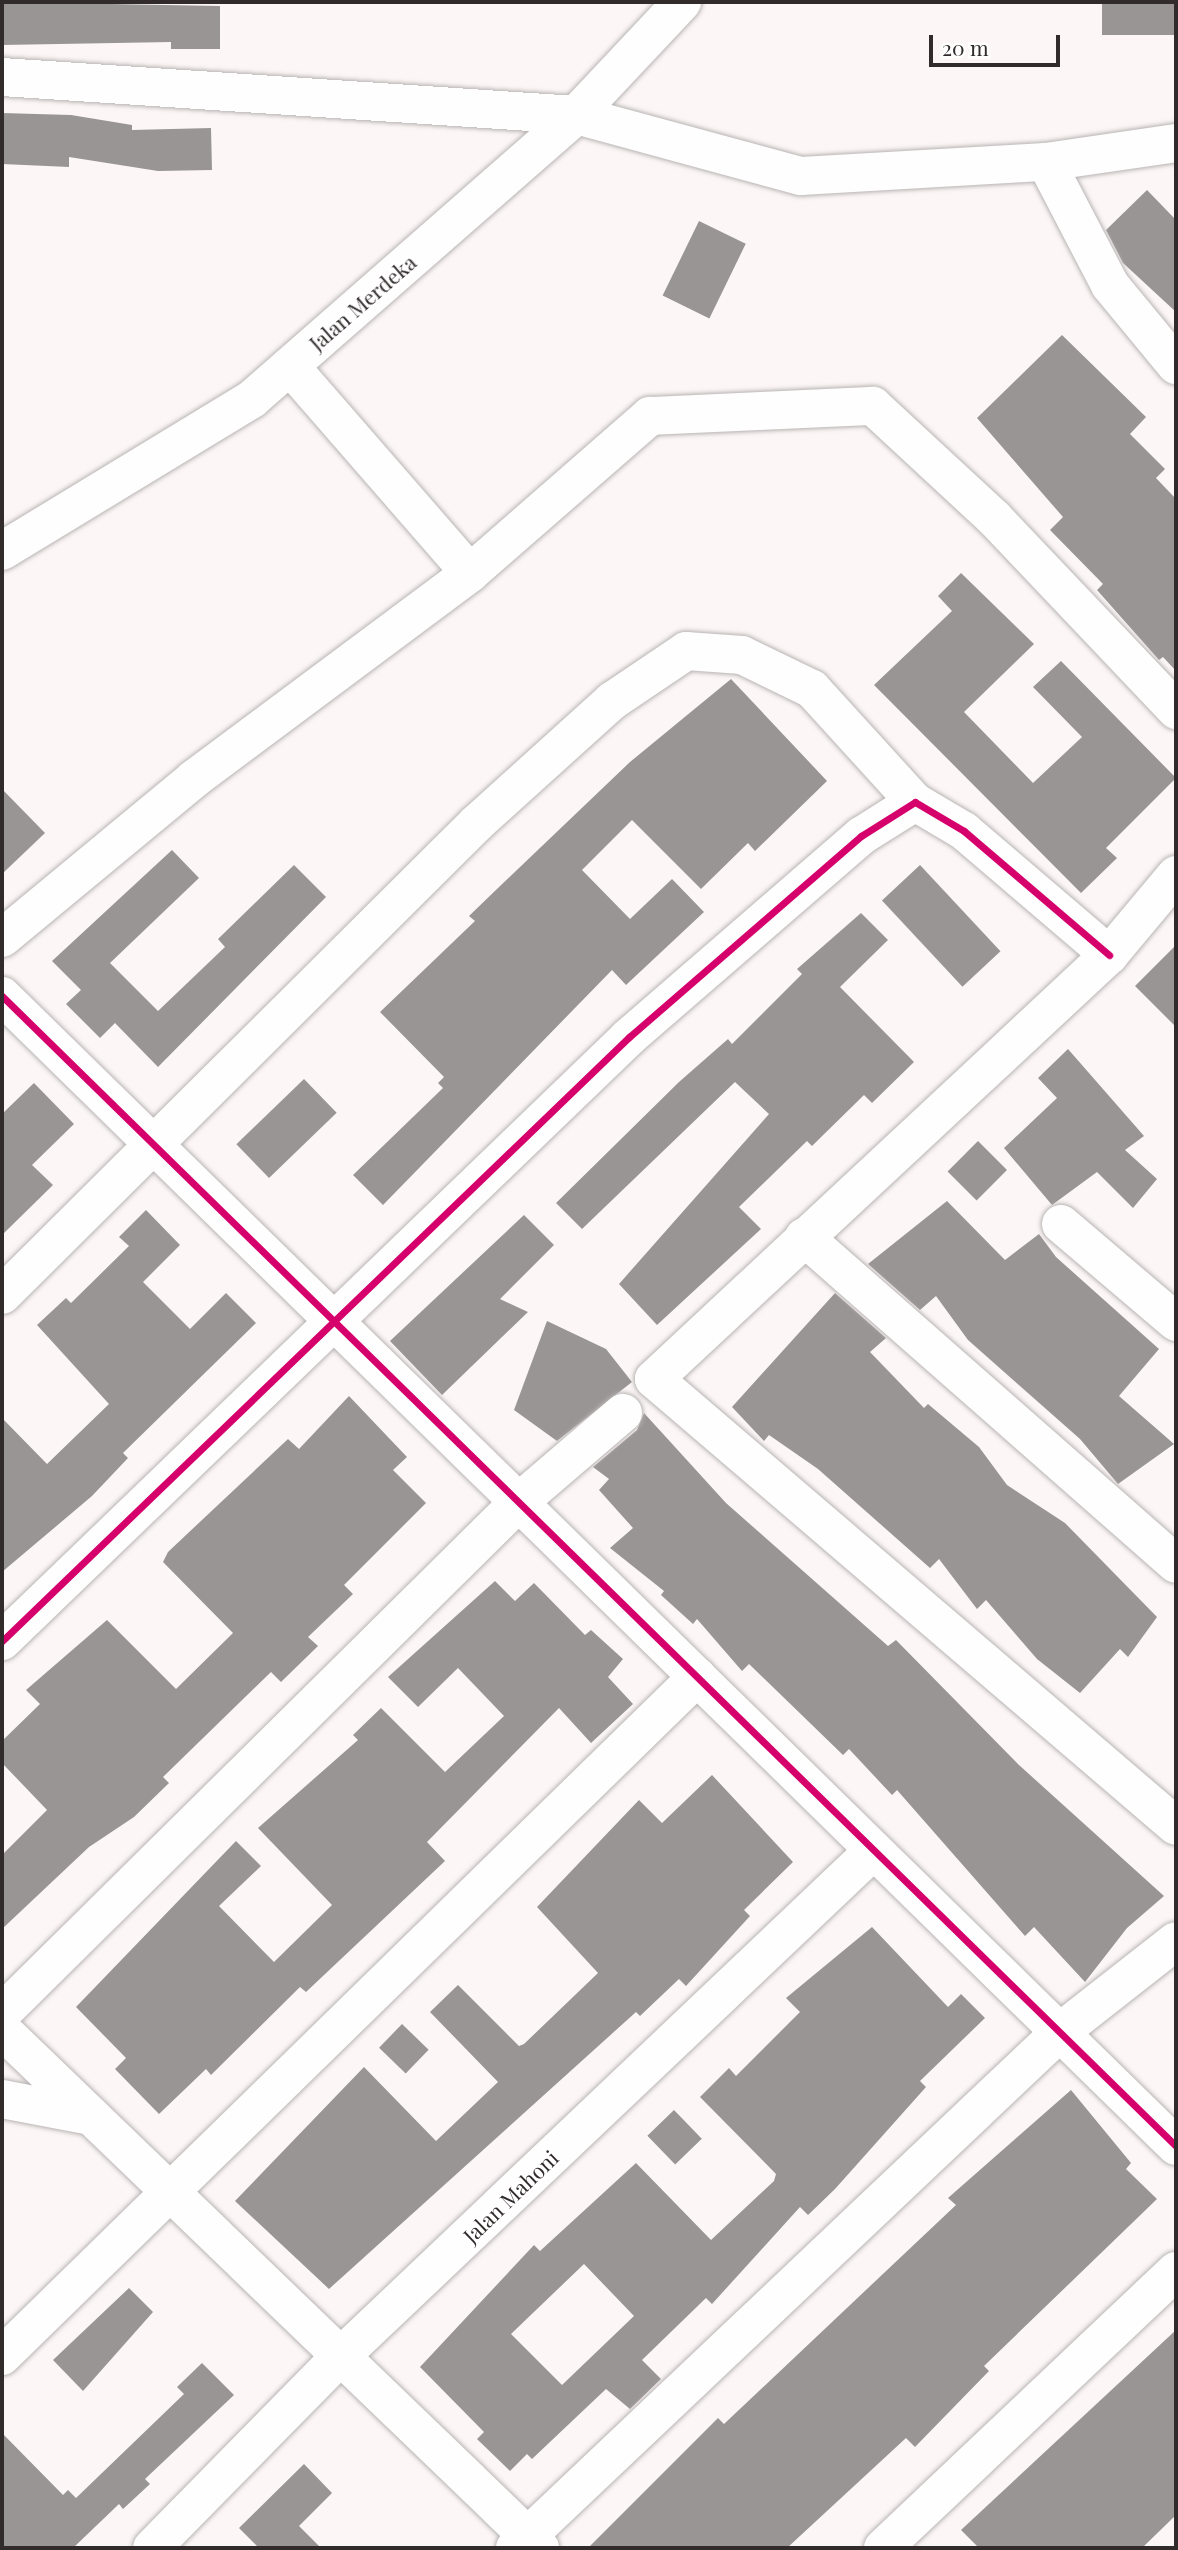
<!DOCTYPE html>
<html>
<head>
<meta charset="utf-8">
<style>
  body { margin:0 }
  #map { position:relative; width:1178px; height:2550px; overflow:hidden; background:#fcf6f6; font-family:"Playfair Display",serif }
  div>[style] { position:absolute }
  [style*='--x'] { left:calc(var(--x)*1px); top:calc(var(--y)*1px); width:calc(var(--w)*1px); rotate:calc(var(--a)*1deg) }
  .building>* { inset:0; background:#9a9595; transform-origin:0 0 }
  .roads { filter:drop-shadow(0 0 2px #b9b4b4) drop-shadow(0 0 2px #b9b4b4) }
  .street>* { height:38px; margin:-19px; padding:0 19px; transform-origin:19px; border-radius:19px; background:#fffefe }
  .secondary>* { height:38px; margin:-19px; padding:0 19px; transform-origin:19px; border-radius:19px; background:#fffefe }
  .cycleway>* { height:7px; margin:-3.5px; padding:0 3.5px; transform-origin:3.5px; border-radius:3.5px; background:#d6006c }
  span { translate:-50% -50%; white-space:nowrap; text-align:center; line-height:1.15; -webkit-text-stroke:7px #fff; paint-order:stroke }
  .street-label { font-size:21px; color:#312b2b }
  .frame { position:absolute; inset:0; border:4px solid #312b2b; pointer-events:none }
  .scale { position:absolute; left:929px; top:35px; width:131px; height:32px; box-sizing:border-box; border:4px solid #312b2b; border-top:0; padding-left:9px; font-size:21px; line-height:24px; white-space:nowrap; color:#312b2b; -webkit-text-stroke:5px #fff; paint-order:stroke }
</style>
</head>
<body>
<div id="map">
  <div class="building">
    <i style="clip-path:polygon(2px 2px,220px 6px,220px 49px,171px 49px,171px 42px,2px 45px)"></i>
    <i style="left:1102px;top:2px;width:74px;height:33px"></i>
    <i style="clip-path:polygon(2px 113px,71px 115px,132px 125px,132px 130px,211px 128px,212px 170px,158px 171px,69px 157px,69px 167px,2px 164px)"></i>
    <i style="clip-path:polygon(1147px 190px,1176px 220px,1176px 312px,1123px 263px,1106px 230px)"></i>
    <i style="left:699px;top:221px;width:52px;height:83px;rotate:26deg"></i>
    <i style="clip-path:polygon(1062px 335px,1146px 417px,1130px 434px,1165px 469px,1156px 478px,1176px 499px,1176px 671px,1163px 657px,1159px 660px,1097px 590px,1103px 584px,1050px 530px,1063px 517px,977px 418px)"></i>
    <i style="clip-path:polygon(961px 573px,1034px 644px,964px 712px,1033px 783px,1082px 737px,1033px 687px,1061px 661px,1176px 778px,1106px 848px,1117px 858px,1081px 893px,874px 685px,952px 611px,938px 596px)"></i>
    <i style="clip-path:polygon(731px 679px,827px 781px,755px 851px,748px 843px,701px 889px,632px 820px,582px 870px,630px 919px,672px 879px,704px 912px,626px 985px,612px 970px,383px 1205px,353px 1175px,443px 1088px,438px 1083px,444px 1077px,380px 1012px,475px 921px,469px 916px,498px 888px,630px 762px)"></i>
    <i style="clip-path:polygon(2px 789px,45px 833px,2px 874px)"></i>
    <i style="clip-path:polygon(172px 850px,199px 878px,110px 963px,158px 1011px,225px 947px,218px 939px,294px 865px,326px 897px,158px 1067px,115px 1023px,100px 1038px,66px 1004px,81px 990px,52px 961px)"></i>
    <i style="left:920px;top:865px;width:118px;height:52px;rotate:47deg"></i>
    <i style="clip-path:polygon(861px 913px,888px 940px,840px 987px,914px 1062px,872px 1103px,864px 1095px,812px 1146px,807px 1141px,739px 1207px,761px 1229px,657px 1325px,619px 1284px,769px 1114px,735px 1082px,582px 1229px,556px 1203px,679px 1082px,728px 1039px,732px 1044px,802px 974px,797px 969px)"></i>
    <i style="clip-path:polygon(1176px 945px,1176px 1027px,1135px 986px)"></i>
    <i style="clip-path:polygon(1068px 1049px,1144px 1136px,1125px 1150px,1157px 1179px,1133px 1208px,1097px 1172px,1052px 1205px,1004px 1148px,1057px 1098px,1038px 1078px)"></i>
    <i style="left:304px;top:1079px;width:47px;height:94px;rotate:46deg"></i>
    <i style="clip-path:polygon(34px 1083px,74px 1124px,32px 1165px,53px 1185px,2px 1235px,2px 1114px)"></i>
    <i style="left:978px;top:1141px;width:41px;height:43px;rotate:45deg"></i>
    <i style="clip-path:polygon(947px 1201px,1005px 1260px,1039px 1234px,1056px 1257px,1159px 1349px,1119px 1396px,1174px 1444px,1118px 1484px,1080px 1439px,968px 1340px,936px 1296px,920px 1310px,868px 1264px)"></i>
    <i style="clip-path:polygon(146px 1210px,180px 1245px,143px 1282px,190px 1329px,226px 1293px,256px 1323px,123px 1453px,128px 1458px,92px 1496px,2px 1572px,2px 1418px,47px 1464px,109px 1404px,37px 1325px,66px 1298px,71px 1303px,129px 1246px,119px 1237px)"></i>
    <i style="clip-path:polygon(524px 1215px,554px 1245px,500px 1299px,528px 1312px,442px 1395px,390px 1341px)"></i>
    <i style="clip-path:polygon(835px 1293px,886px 1338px,870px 1352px,924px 1408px,928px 1404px,979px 1447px,1007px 1485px,1065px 1523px,1157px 1617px,1128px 1657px,1120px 1649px,1080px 1693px,1037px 1659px,986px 1600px,977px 1609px,939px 1559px,930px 1568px,818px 1469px,769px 1435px,764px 1441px,732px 1407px)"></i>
    <i style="clip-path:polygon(547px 1321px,606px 1349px,632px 1382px,557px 1441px,514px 1410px)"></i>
    <i style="clip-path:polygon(349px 1396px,407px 1457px,393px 1470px,426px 1503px,344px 1585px,353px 1594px,308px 1637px,318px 1646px,281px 1682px,271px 1672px,163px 1777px,169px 1783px,134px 1817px,89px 1847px,2px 1929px,2px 1855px,47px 1810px,2px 1763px,2px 1741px,40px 1704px,26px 1690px,107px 1620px,176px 1689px,233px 1633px,163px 1562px,168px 1552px,288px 1439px,299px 1449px)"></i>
    <i style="clip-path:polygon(644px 1413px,726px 1503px,888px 1646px,896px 1640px,1019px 1765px,1164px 1896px,1127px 1928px,1085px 1982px,1034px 1927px,1025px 1936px,897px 1790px,892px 1795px,849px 1749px,843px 1755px,749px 1664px,742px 1671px,697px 1619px,693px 1624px,661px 1595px,664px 1591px,610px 1548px,633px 1528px,599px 1490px,609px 1479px,593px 1467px,637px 1430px)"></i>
    <i style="clip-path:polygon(495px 1581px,515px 1601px,534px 1583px,585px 1635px,591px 1630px,623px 1659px,608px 1677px,633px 1704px,591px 1743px,559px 1708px,427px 1842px,445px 1861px,306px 1992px,300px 1987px,211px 2075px,206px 2069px,159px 2114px,115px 2069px,126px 2058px,76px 2007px,236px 1841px,261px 1866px,219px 1906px,274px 1962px,332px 1905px,258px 1828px,358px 1740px,353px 1735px,381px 1708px,445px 1772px,504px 1716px,458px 1668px,418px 1707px,388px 1677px)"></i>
    <i style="clip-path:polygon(712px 1775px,793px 1862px,744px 1910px,750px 1916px,686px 1986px,679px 1979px,640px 2016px,636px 2012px,329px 2289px,235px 2201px,364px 2067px,436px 2141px,498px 2082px,430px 2012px,458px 1985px,519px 2046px,524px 2044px,598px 1973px,537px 1907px,639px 1800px,662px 1823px)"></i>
    <i style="clip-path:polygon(evenodd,872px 1927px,948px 2007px,961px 1994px,985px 2018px,920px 2081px,926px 2087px,835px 2189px,808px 2215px,800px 2207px,712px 2304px,706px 2298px,642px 2360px,661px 2379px,630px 2409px,606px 2389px,532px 2459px,527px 2454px,510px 2471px,477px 2439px,484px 2432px,420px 2367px,534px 2245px,540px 2251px,636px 2163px,711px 2240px,774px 2181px,776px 2174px,700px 2097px,729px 2068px,736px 2076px,800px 2012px,786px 1998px,872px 1927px,584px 2264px,634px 2316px,562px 2385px,511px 2334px,584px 2264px)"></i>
    <i style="left:402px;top:2024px;width:37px;height:33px;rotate:44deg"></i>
    <i style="clip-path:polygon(1071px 2090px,1131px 2163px,1126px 2169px,1157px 2199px,984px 2366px,989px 2371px,915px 2447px,906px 2438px,787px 2548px,588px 2548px,718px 2418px,724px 2424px,956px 2205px,948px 2198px)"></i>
    <i style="left:674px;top:2110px;width:40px;height:37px;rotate:46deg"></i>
    <i style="clip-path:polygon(129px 2288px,153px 2312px,83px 2391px,53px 2360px)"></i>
    <i style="clip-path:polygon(1176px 2330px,1176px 2515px,1142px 2548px,979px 2548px,961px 2530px)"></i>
    <i style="clip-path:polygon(202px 2363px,234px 2395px,145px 2479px,150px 2484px,123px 2509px,119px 2504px,73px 2548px,2px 2548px,2px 2433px,63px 2495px,68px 2490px,76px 2498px,184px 2394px,177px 2387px)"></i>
    <i style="clip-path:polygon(304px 2464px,332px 2493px,299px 2526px,321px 2548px,259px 2548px,239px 2528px)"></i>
  </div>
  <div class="roads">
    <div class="street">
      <i style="--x:2;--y:77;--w:575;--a:3.79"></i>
      <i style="--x:576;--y:115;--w:233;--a:15.2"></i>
      <i style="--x:801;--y:176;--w:245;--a:-3.3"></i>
      <i style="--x:1046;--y:162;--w:131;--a:-8.3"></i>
      <i style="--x:1046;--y:162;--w:139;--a:62.5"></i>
      <i style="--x:1110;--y:285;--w:104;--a:50.5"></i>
      <i style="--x:290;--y:366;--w:274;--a:49"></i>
      <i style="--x:1176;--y:875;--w:104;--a:129.9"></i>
      <i style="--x:1109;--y:955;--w:622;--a:137.02"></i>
      <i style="--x:654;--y:1379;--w:687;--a:40.57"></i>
      <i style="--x:2;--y:938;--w:249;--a:-39.6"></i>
      <i style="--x:194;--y:779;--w:344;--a:-36.7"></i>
      <i style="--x:470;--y:573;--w:239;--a:-41.1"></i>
      <i style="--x:650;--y:416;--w:223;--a:-2.6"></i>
      <i style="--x:873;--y:406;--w:165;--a:42.8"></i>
      <i style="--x:994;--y:518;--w:265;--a:46.5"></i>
      <i style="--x:2;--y:996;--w:1643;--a:44.41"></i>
      <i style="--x:1061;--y:1224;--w:151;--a:40.4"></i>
      <i style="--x:804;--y:1237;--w:495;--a:41.3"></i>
      <i style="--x:2;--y:1295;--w:670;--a:-44.82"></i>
      <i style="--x:477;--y:823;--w:182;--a:-42.1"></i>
      <i style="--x:612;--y:701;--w:89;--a:-34"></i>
      <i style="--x:686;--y:651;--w:56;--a:4.1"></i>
      <i style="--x:742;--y:655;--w:78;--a:25.9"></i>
      <i style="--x:812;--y:689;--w:153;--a:47.7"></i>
      <i style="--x:2;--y:1641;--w:871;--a:-43.93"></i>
      <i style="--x:629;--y:1037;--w:307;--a:-40.9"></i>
      <i style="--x:861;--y:836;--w:64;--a:-32.2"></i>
      <i style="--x:915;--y:802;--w:57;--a:30.6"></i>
      <i style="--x:964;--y:831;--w:191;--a:40.5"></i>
      <i style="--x:2;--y:2013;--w:727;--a:-44.67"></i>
      <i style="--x:519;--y:1502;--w:137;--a:-40.6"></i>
      <i style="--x:2;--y:2030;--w:747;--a:43.91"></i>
      <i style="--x:2;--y:2099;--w:91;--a:10.8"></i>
      <i style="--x:2;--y:2356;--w:972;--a:-44.33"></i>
      <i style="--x:152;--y:2548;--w:268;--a:-45.5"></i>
      <i style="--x:340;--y:2357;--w:736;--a:-43.51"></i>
      <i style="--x:515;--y:2548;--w:751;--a:-43.43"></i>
      <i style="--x:1060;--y:2032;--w:147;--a:-38.1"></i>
      <i style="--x:883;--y:2548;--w:403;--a:-43.4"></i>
    </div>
    <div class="secondary">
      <i style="--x:2;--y:551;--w:293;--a:-31.3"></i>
      <i style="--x:252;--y:399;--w:431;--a:-41.2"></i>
      <i style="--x:576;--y:115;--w:155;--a:-46.8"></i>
    </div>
  </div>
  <div class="cycleway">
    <i style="--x:2;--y:996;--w:1643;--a:44.41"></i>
    <i style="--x:2;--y:1641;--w:871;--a:-43.93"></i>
    <i style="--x:629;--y:1037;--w:307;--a:-40.9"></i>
    <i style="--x:861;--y:836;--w:64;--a:-32.2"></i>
    <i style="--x:915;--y:802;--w:57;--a:30.6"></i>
    <i style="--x:964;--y:831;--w:191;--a:40.5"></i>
  </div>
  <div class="street-label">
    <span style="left:362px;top:302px;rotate:-41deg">Jalan Merdeka</span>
    <span style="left:510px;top:2196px;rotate:-44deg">Jalan Mahoni</span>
  </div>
  <div class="frame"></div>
  <div class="scale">20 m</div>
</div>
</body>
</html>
